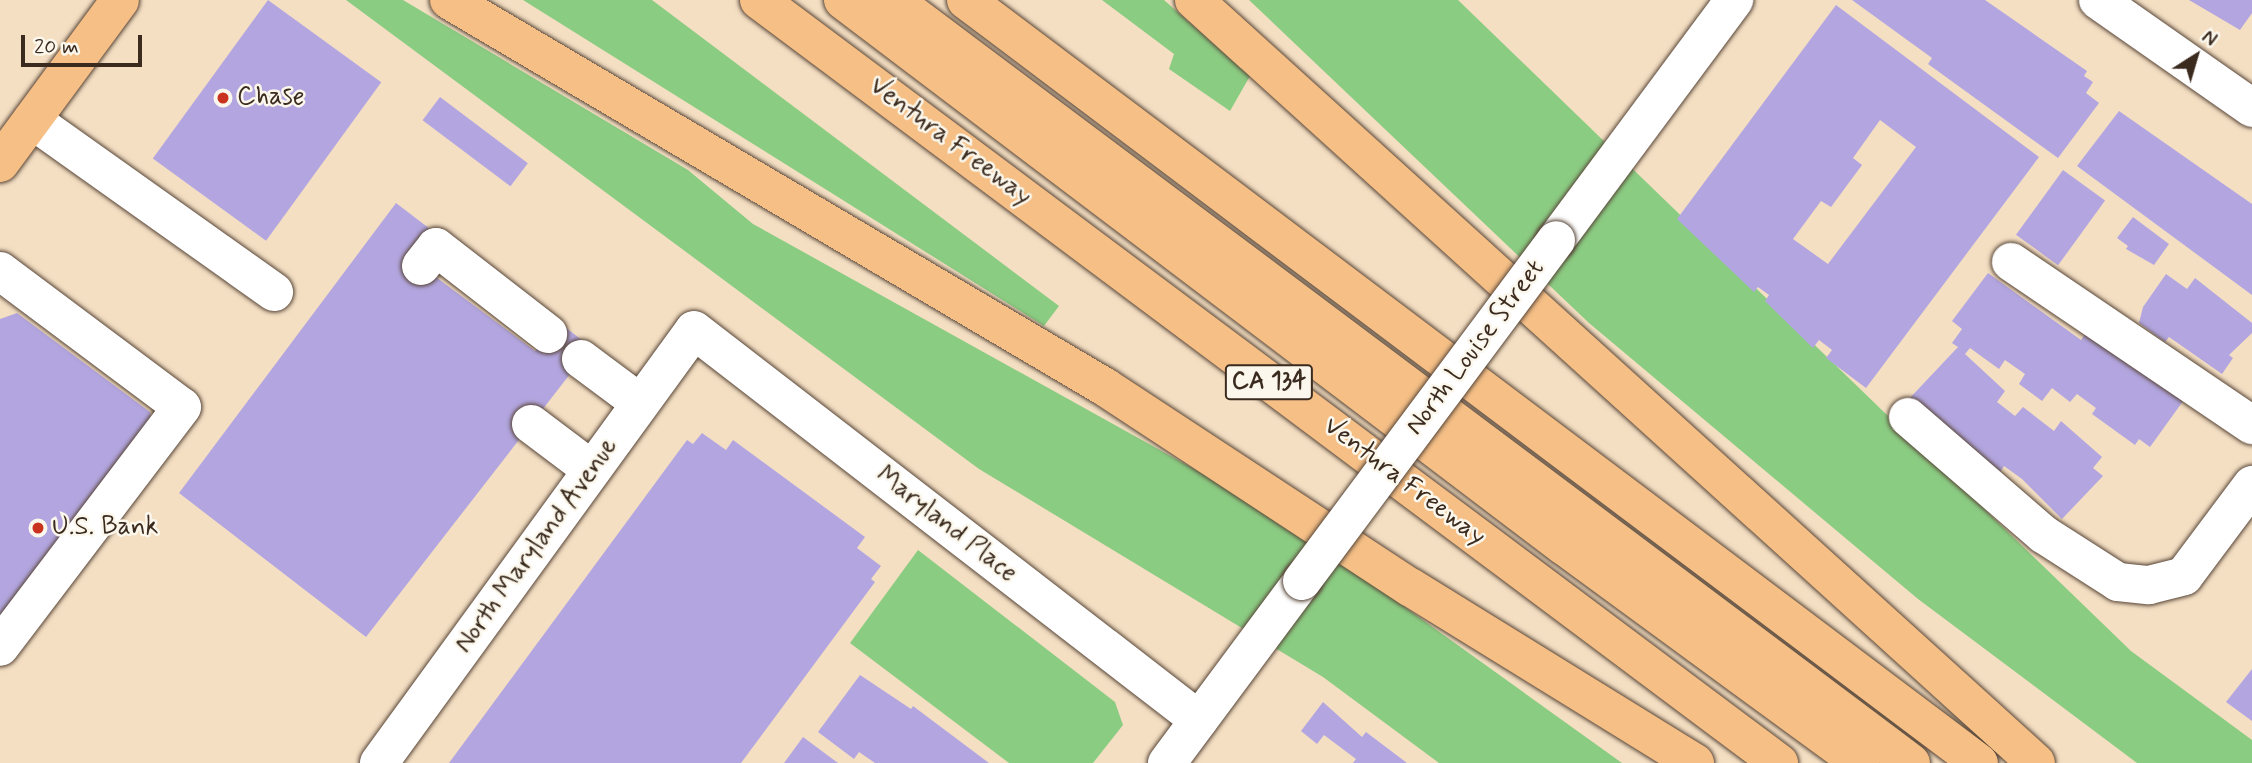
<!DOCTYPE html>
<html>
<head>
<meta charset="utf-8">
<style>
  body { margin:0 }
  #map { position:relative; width:2252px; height:763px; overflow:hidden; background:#f4dfc3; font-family:Mynerve,sans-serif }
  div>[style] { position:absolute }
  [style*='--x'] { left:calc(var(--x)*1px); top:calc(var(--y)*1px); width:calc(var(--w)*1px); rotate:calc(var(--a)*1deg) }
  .green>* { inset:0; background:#8bcc83 }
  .building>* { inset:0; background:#b3a6e0; transform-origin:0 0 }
  .roads { filter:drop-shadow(0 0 2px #574537) drop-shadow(0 0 2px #574537) }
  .minor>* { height:38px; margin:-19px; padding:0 19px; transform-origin:19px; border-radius:19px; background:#fff }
  .major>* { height:38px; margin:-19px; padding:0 19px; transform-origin:19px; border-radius:19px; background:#f5bf86 }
  .highway>* { height:38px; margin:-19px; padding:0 19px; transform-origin:19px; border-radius:19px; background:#f5bf86 }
  .bridges { filter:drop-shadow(0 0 2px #574537) drop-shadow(0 0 2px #574537) }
  .minor-bridge>* { height:38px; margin:-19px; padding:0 19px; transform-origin:19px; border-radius:19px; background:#fff }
  .dots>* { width:19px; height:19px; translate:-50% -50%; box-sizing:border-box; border:4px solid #fbf7ec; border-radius:50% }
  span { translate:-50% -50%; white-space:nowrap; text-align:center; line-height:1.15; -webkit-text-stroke:5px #fbf7ec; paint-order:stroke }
  .shield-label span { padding:2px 5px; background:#fbf7ec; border:2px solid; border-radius:5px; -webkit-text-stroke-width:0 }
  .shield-label { font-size:24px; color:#3b2a1e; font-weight:700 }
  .poi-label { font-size:26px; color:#3b2a1e }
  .left { translate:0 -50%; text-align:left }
  .street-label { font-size:26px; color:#3b2a1e }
  .north { position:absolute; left:2161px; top:21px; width:70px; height:70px; -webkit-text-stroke:5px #fbf7ec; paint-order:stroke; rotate:37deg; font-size:19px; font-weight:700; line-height:28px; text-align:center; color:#3b2a1e }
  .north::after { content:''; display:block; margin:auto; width:24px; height:32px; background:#3b2a1e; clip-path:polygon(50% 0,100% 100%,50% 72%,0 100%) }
  .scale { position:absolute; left:21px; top:35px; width:121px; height:32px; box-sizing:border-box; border:4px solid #3b2a1e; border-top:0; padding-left:9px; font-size:21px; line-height:24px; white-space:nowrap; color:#3b2a1e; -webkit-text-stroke:5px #fbf7ec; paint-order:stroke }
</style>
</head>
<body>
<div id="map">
  <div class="green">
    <i style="clip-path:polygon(346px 0,403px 0,688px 170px,753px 224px,1275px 514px,1622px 763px,1439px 763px,1323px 677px,979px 469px)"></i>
    <i style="clip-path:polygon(523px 0,652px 0,1059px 306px,1044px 326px)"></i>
    <i style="clip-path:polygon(1102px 0,1164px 0,1250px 76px,1230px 111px,1169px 69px,1174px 54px)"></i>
    <i style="clip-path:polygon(1249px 0,1458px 0,2131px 651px,2252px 740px,2252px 763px,2137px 763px,1918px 599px,1589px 323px)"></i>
    <i style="clip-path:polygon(918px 550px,1115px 702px,1123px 725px,1093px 763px,1009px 763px,850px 643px)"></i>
  </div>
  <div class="building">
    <i style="left:268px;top:0;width:140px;height:196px;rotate:36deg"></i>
    <i style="clip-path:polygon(1852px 0,1985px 0,2087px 71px,2084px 76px,2093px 82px,2086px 93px,2099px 103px,2058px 158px,1928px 64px,1932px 58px)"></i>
    <i style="clip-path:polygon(2189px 0,2252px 0,2252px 13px,2240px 30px)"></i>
    <i style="clip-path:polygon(evenodd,1836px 5px,2039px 157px,1866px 388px,1826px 358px,1832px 350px,1819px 340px,1813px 348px,1765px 301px,1769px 295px,1758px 287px,1754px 292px,1677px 219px,1836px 5px,1880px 120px,1916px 147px,1828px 264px,1793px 239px,1821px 201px,1831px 207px,1862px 165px,1853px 158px,1880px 120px)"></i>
    <i style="left:440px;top:97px;width:110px;height:29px;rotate:37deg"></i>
    <i style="clip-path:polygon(2119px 111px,2252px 204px,2252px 295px,2077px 166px)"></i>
    <i style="left:2063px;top:170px;width:52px;height:80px;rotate:36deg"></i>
    <i style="clip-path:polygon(396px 203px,434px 232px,413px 260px,535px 351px,557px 321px,591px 347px,366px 637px,179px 493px)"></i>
    <i style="clip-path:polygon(2133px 217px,2169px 244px,2154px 265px,2126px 249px,2128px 246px,2117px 238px)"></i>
    <i style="clip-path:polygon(1988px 273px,2081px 340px,2089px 329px,2186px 397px,2150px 447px,2139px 439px,2135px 445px,2092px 414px,2096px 408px,2077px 394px,2070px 402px,2052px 388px,2042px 401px,2019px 384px,2025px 374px,2005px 360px,1999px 369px,1970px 348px,1965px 354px,2005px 391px,1997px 402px,2015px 416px,2023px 407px,2054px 431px,2061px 421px,2102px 457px,2093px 468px,2103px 476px,2062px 519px,2022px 479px,2004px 466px,1997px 477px,1907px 401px,1958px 347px,1952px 343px,1962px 329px,1952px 321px)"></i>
    <i style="clip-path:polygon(2166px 274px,2187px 289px,2195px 278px,2252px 323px,2252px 333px,2229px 355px,2233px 358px,2222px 374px,2169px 337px,2165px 342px,2139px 323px,2143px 307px)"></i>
    <i style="clip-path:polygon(17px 313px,150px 412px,152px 426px,0 631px,0 319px)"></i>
    <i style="clip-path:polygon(702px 433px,726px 450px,733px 440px,865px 537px,857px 548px,881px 566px,871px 579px,875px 582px,741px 763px,449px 763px,687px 440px,693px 444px)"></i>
    <i style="clip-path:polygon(2252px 669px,2252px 721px,2226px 702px)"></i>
    <i style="clip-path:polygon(860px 675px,911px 709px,913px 706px,989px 763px,875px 763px,859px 752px,854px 759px,818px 732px)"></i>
    <i style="clip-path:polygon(1323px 702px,1362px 737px,1366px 732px,1407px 763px,1353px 763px,1356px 759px,1324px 735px,1317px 744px,1301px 731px)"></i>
    <i style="clip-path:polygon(803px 737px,838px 763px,784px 763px)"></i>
  </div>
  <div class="roads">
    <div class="minor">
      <i style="--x:2098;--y:0;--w:188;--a:35"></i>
      <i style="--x:32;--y:120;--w:297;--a:35.4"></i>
      <i style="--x:1556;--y:240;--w:299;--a:-53.4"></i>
      <i style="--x:2011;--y:262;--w:291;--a:34.1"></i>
      <i style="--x:421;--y:266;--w:24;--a:-52"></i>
      <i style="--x:436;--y:247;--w:142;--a:37.8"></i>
      <i style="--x:0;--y:271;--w:227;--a:36.8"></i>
      <i style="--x:182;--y:407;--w:301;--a:127.2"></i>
      <i style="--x:581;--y:359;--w:74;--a:36.7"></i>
      <i style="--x:1908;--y:417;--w:179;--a:40.9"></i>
      <i style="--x:2043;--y:534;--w:89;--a:32.6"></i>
      <i style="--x:2118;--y:582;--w:31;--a:6"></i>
      <i style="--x:2149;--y:585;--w:36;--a:-14"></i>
      <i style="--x:2184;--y:576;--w:114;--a:-53.2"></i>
      <i style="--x:531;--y:424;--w:76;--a:37"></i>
      <i style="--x:379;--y:763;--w:535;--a:-53.96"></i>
      <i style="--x:694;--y:330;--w:638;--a:37.68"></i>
      <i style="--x:1167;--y:763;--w:227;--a:-53.4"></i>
    </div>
    <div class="major">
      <i style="--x:0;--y:163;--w:202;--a:-53.6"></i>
    </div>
    <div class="highway">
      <i style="--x:449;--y:0;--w:762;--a:30.54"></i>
      <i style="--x:1105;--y:387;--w:365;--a:33.3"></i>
      <i style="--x:1410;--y:587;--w:335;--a:31.7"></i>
      <i style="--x:759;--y:0;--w:1274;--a:36.8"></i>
      <i style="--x:843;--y:0;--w:904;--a:37.14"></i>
      <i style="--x:1564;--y:546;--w:367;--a:36.2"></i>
      <i style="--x:893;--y:0;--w:1272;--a:36.85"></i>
      <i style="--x:966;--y:0;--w:1268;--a:36.99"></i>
      <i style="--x:1194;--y:0;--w:1136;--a:42.18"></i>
    </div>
  </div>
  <div class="bridges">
    <div class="minor-bridge">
      <i style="--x:1302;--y:581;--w:425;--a:-53.3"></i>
    </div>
  </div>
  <div class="dots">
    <i style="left:223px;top:98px;background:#c8321e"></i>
    <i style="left:38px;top:528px;background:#c8321e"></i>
  </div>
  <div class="shield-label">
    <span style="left:1269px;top:382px">CA 134</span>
  </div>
  <div class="poi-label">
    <span class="left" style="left:237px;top:98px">Chase</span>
    <span class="left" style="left:52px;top:528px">U.S. Bank</span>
  </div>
  <div class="street-label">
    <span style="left:950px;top:142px;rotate:37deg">Ventura Freeway</span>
    <span style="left:1476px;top:348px;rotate:-53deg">North Louise Street</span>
    <span style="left:1404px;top:482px;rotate:37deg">Ventura Freeway</span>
    <span style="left:946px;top:525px;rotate:38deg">Maryland Place</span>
    <span style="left:537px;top:546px;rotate:-54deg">North Maryland Avenue</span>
  </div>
  <div class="north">N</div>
  <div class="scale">20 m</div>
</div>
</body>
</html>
